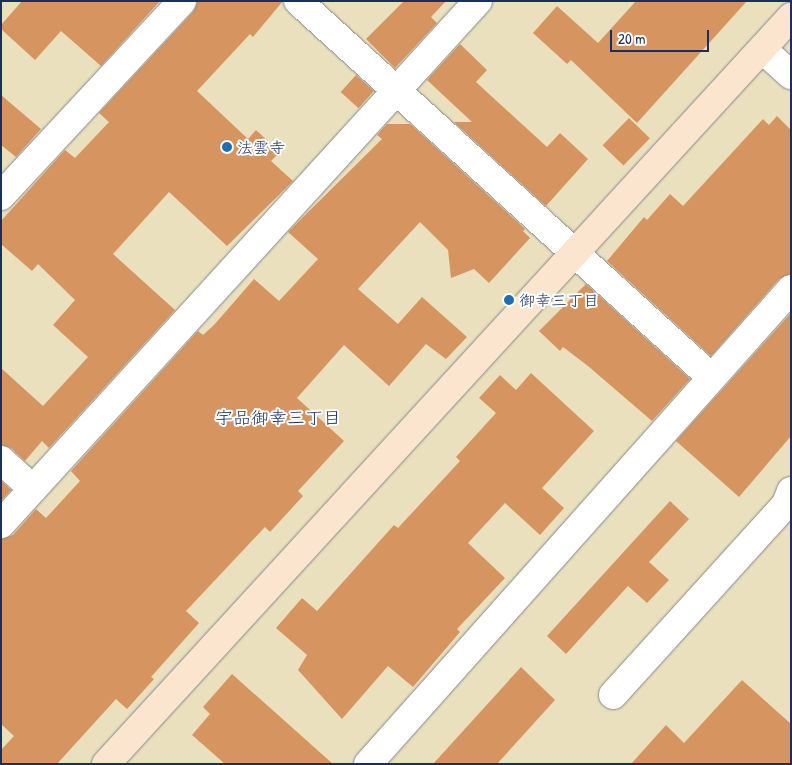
<!DOCTYPE html>
<html>
<head>
<meta charset="utf-8">
<style>
  body { margin:0 }
  #map { position:relative; width:792px; height:765px; overflow:hidden; background:#ebe0be; font-family:"Patrick Hand","Klee One",sans-serif }
  div>[style] { position:absolute }
  [style*='--x'] { left:calc(var(--x)*1px); top:calc(var(--y)*1px); width:calc(var(--w)*1px); rotate:calc(var(--a)*1deg) }
  .building>* { inset:0; background:#d69461; transform-origin:0 0 }
  .roads { filter:drop-shadow(0 0 1px #83888e) drop-shadow(0 0 1px #83888e) }
  .street>* { height:28px; margin:-14px; padding:0 14px; transform-origin:14px; border-radius:14px; background:#fff }
  .secondary>* { height:28px; margin:-14px; padding:0 14px; transform-origin:14px; border-radius:14px; background:#fce5cf }
  .dots>* { width:14px; height:14px; translate:-50% -50%; box-sizing:border-box; border:2px solid #fff; border-radius:50% }
  span { translate:-50% -50%; white-space:nowrap; text-align:center; line-height:1.15; -webkit-text-stroke:4px #fff; paint-order:stroke }
  .poi-label { font-size:16px; color:#1b2f5e }
  .left { translate:0 -50%; text-align:left }
  .neighbourhood-label { font-size:18px; color:#1b2f5e }
  .frame { position:absolute; inset:0; border:2px solid #1b2f5e; pointer-events:none }
  .scale { position:absolute; left:610px; top:30px; width:99px; height:22px; box-sizing:border-box; border:2px solid #1b2f5e; border-top:0; padding-left:6px; font-size:15px; line-height:18px; white-space:nowrap; color:#1b2f5e; -webkit-text-stroke:4px #fff; paint-order:stroke }
</style>
</head>
<body>
<div id="map">
  <div class="building">
    <i style="clip-path:polygon(22px 1px,160px 1px,101px 66px,61px 31px,35px 60px,1px 29px,1px 25px)"></i>
    <i style="clip-path:polygon(197px 1px,283px 1px,253px 37px,250px 34px,197px 91px,248px 139px,256px 130px,280px 152px,271px 161px,293px 181px,227px 246px,169px 192px,113px 254px,175px 310px,49px 448px,42px 441px,25px 461px,11px 448px,1px 445px,1px 368px,43px 406px,88px 357px,53px 325px,75px 300px,38px 264px,32px 271px,1px 244px,1px 221px,65px 150px,75px 158px,109px 122px,99px 113px,193px 12px)"></i>
    <i style="clip-path:polygon(404px 1px,446px 1px,431px 17px,437px 23px,395px 68px,366px 39px)"></i>
    <i style="clip-path:polygon(636px 1px,747px 1px,637px 123px,571px 60px,567px 64px,533px 33px,557px 6px,598px 43px)"></i>
    <i style="clip-path:polygon(460px 44px,487px 70px,476px 82px,547px 147px,560px 133px,588px 159px,546px 206px,454px 122px,472px 122px,427px 80px)"></i>
    <i style="left:356px;top:75px;width:24px;height:23px;rotate:42deg"></i>
    <i style="clip-path:polygon(1px 95px,41px 129px,16px 157px,1px 145px)"></i>
    <i style="clip-path:polygon(777px 116px,791px 130px,791px 274px,779px 279px,711px 356px,607px 261px,644px 217px,647px 220px,670px 194px,683px 206px,763px 119px,769px 125px)"></i>
    <i style="left:629px;top:118px;width:29px;height:38px;rotate:44deg"></i>
    <i style="clip-path:polygon(387px 124px,410px 124px,525px 229px,523px 231px,530px 238px,489px 283px,474px 269px,451px 278px,448px 250px,420px 222px,358px 289px,398px 324px,422px 297px,467px 337px,446px 359px,426px 344px,389px 386px,344px 345px,297px 398px,344px 441px,298px 491px,303px 496px,270px 532px,265px 527px,186px 611px,199px 623px,151px 677px,154px 679px,127px 709px,116px 699px,57px 764px,1px 764px,1px 750px,14px 736px,1px 724px,1px 539px,13px 535px,36px 509px,46px 518px,80px 481px,71px 471px,198px 331px,203px 335px,214px 325px,254px 279px,279px 301px,318px 259px,288px 232px,382px 139px,377px 135px)"></i>
    <i style="clip-path:polygon(586px 284px,690px 379px,652px 421px,588px 366px,563px 347px,560px 351px,539px 331px)"></i>
    <i style="clip-path:polygon(791px 313px,791px 436px,739px 497px,676px 441px)"></i>
    <i style="clip-path:polygon(531px 373px,594px 431px,542px 488px,564px 508px,540px 535px,505px 503px,468px 543px,505px 578px,457px 629px,460px 632px,413px 687px,388px 666px,342px 719px,298px 670px,307px 655px,276px 628px,302px 598px,317px 611px,394px 525px,398px 528px,460px 461px,456px 457px,496px 413px,479px 398px,500px 375px,516px 390px)"></i>
    <i style="clip-path:polygon(1px 481px,11px 490px,1px 501px)"></i>
    <i style="clip-path:polygon(670px 501px,689px 519px,649px 562px,669px 580px,647px 603px,628px 586px,566px 654px,547px 636px)"></i>
    <i style="clip-path:polygon(521px 667px,555px 700px,497px 764px,433px 764px)"></i>
    <i style="clip-path:polygon(232px 674px,333px 764px,225px 764px,192px 735px,210px 714px,203px 707px)"></i>
    <i style="clip-path:polygon(742px 680px,791px 724px,791px 764px,631px 764px,666px 725px,684px 743px)"></i>
  </div>
  <div class="roads">
    <div class="street">
      <i style="--x:298;--y:1;--w:559;--a:42.32"></i>
      <i style="--x:762;--y:49;--w:39;--a:42"></i>
      <i style="--x:1;--y:196;--w:266;--a:-47.1"></i>
      <i style="--x:1;--y:460;--w:43;--a:42.2"></i>
      <i style="--x:1;--y:524;--w:708;--a:-47.63"></i>
      <i style="--x:613;--y:695;--w:258;--a:-47.8"></i>
      <i style="--x:786;--y:504;--w:14;--a:-69"></i>
      <i style="--x:368;--y:764;--w:636;--a:-48.31"></i>
    </div>
    <div class="secondary">
      <i style="--x:106;--y:764;--w:1014;--a:-47.48"></i>
    </div>
  </div>
  <div class="dots">
    <i style="left:227px;top:147px;background:#1f6fb2"></i>
    <i style="left:509px;top:300px;background:#1f6fb2"></i>
  </div>
  <div class="poi-label">
    <span class="left" style="left:237px;top:147px">法雲寺</span>
    <span class="left" style="left:519px;top:300px">御幸三丁目</span>
  </div>
  <div class="neighbourhood-label">
    <span style="left:278px;top:418px">宇品御幸三丁目</span>
  </div>
  <div class="frame"></div>
  <div class="scale">20 m</div>
</div>
</body>
</html>
